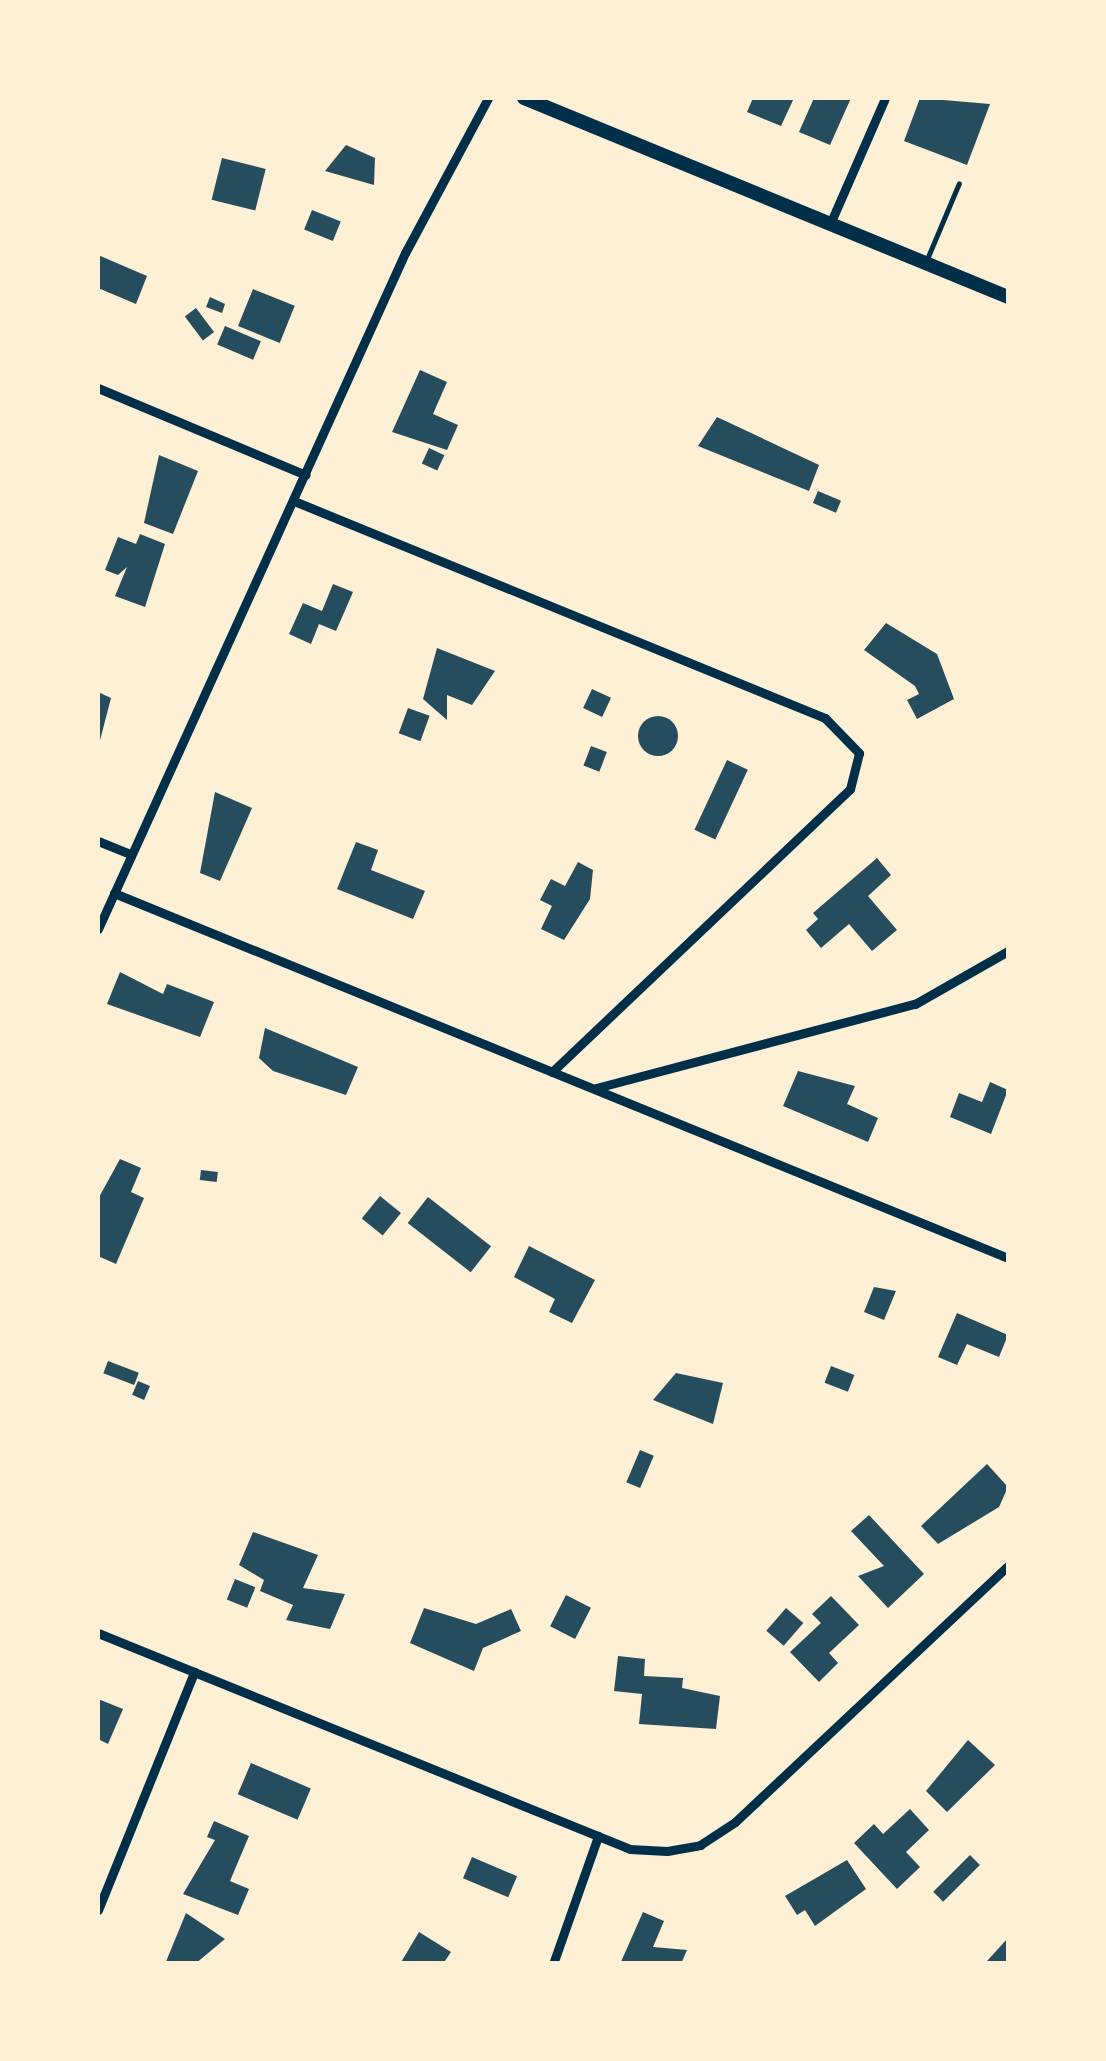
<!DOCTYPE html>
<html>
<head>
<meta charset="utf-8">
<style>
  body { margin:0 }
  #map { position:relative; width:1106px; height:2061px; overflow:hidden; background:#fdf0d5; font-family:"Space Grotesk",sans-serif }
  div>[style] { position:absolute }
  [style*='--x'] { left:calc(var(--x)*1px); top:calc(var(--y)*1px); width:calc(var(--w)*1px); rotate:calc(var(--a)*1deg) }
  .building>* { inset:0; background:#264d5e; transform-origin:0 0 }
  .round { border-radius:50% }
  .service>* { height:5px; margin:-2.5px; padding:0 2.5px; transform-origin:2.5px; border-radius:2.5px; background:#003049 }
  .minor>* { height:9px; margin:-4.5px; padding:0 4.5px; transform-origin:4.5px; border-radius:4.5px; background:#003049 }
  .primary>* { height:14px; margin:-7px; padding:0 7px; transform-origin:7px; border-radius:7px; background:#003049 }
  span { translate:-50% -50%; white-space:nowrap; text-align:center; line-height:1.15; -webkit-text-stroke:9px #fdf0d5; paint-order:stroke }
  .frame { position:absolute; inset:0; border:100px solid #fdf0d5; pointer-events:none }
</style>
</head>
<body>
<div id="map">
  <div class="building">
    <i style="clip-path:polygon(753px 98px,794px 98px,781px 126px,747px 112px)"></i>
    <i style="clip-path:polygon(814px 98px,851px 98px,830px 145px,799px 132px)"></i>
    <i style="clip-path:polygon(920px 98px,990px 104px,967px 165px,904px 141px)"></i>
    <i style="clip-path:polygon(346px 145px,375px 158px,374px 185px,325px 171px)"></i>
    <i style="left:222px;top:158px;width:45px;height:43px;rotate:14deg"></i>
    <i style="left:312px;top:210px;width:31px;height:21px;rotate:22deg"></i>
    <i style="clip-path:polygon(98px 255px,147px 276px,136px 304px,98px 288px)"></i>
    <i style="left:253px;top:289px;width:45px;height:40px;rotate:22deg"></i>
    <i style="clip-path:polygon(210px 297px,225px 304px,222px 313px,206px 307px)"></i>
    <i style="left:196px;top:308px;width:30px;height:14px;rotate:53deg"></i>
    <i style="left:225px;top:326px;width:39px;height:20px;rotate:23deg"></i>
    <i style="clip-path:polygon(420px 370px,447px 382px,433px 414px,458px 425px,447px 450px,392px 432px)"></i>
    <i style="clip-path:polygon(717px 417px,819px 465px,809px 491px,698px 446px)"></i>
    <i style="left:429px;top:448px;width:17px;height:17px;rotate:25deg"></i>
    <i style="clip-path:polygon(159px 455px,198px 471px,173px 534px,144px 523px)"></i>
    <i style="left:818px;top:491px;width:25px;height:13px;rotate:23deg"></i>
    <i style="clip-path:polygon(140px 534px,165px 544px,145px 607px,115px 596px,127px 567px,118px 575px,105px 570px,118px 537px,136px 544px)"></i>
    <i style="clip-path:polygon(333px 584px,353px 592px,336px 631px,319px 624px,311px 644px,289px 634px,303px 603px,322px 611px)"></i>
    <i style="clip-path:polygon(886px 623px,937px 654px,954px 699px,917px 719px,907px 700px,919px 694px,915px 686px,864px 650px)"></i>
    <i style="clip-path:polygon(437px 648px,495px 671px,472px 705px,447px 695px,447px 720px,423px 699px)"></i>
    <i style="left:592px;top:689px;width:21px;height:21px;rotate:25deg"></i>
    <i style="clip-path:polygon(98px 692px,111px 698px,98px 748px)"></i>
    <i style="left:408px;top:708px;width:23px;height:27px;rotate:20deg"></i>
    <i class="round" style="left:638px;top:716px;width:40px;height:40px"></i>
    <i style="left:591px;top:746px;width:17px;height:21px;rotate:21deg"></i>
    <i style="left:727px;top:760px;width:23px;height:77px;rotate:25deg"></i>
    <i style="clip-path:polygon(215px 792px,252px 808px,220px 881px,200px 873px)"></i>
    <i style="clip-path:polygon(356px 842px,378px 850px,371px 870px,425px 891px,413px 919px,337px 889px)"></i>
    <i style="clip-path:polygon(877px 858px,891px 875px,868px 896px,897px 930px,872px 951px,849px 924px,821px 948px,806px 930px,818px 919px,813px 913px)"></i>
    <i style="clip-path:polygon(578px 862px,593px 870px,590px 899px,564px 940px,541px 929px,552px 906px,540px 900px,551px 879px,565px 886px)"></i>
    <i style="clip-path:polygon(120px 972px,163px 994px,167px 984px,214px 1002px,200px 1037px,107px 1004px)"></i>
    <i style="clip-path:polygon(265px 1028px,358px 1067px,346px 1095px,273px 1071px,259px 1058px)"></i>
    <i style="clip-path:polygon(798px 1071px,855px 1086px,847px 1104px,878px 1118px,868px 1142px,783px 1106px)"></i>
    <i style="clip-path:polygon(990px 1082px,1008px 1090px,991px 1134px,950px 1117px,959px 1093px,982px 1102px)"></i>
    <i style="clip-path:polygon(120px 1159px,141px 1168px,131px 1192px,144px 1198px,116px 1264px,98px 1256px,98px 1199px)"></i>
    <i style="left:201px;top:1170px;width:17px;height:10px;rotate:7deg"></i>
    <i style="left:380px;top:1196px;width:27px;height:29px;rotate:39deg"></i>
    <i style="left:428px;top:1197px;width:80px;height:33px;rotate:38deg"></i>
    <i style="clip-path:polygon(529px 1246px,595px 1280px,572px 1323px,549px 1312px,555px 1299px,514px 1277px)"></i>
    <i style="clip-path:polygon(874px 1287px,896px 1291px,884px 1320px,864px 1312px)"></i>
    <i style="clip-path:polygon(957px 1313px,1008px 1335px,999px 1357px,967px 1344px,957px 1365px,938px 1357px)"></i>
    <i style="left:108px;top:1361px;width:33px;height:13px;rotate:21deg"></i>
    <i style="left:831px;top:1366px;width:25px;height:18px;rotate:21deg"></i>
    <i style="clip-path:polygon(676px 1373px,723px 1383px,713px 1424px,653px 1400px)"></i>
    <i style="left:138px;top:1381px;width:13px;height:15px;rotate:23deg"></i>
    <i style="left:640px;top:1450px;width:15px;height:35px;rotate:23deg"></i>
    <i style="clip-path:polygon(987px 1464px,1008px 1487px,999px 1507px,938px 1544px,921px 1526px)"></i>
    <i style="clip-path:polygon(869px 1515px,924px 1574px,888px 1608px,858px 1576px,884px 1566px,851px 1531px)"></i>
    <i style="clip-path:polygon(253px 1532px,318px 1555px,303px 1588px,345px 1594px,330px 1629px,286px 1620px,293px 1605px,260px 1591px,264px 1580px,239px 1565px)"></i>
    <i style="left:235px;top:1579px;width:22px;height:22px;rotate:22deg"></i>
    <i style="left:566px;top:1595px;width:28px;height:35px;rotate:27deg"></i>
    <i style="clip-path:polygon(831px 1596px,859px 1625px,829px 1653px,838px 1663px,819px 1682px,790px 1652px,821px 1623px,812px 1614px)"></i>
    <i style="clip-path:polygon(424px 1608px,476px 1624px,511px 1609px,521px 1631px,483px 1648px,474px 1671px,410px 1643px)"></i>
    <i style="left:786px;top:1608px;width:23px;height:30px;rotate:41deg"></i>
    <i style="clip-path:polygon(618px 1656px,645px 1659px,644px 1676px,683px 1678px,682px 1688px,720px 1696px,716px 1729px,639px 1724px,642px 1694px,614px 1691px)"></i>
    <i style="clip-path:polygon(98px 1699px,123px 1709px,108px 1744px,98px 1739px)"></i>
    <i style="clip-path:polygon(968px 1740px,995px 1765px,947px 1812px,926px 1791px)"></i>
    <i style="left:251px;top:1763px;width:65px;height:34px;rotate:23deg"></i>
    <i style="clip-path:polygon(910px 1809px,929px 1830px,906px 1852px,920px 1867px,897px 1889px,854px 1843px,874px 1824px,883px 1834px)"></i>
    <i style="clip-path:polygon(214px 1821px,249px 1836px,230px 1881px,249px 1889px,238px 1915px,183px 1894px,215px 1840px,207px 1837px)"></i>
    <i style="left:970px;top:1855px;width:14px;height:52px;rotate:45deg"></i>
    <i style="left:472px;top:1857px;width:49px;height:23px;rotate:23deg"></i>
    <i style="clip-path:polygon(847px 1860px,866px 1889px,815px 1926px,805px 1910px,797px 1915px,785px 1896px)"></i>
    <i style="clip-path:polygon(643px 1912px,664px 1921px,653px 1947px,687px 1950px,681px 1964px,620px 1964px)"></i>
    <i style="clip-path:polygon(186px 1913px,225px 1939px,195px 1964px,165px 1964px)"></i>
    <i style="clip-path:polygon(419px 1932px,451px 1952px,443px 1964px,400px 1964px)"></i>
    <i style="clip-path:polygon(1008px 1938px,1008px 1964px,989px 1964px,987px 1961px)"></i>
  </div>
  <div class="service">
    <i style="--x:927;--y:259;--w:82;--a:-67.2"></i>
  </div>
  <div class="minor">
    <i style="--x:830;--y:224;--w:137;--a:-66.4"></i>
    <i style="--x:98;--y:388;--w:225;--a:22.7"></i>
    <i style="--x:294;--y:501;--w:574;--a:22.23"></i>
    <i style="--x:825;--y:718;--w:49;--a:45.8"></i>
    <i style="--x:859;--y:753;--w:37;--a:104"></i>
    <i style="--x:850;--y:789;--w:411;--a:136.5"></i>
    <i style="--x:98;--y:841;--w:35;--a:22"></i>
    <i style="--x:114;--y:893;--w:966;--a:22.21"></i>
    <i style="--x:98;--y:929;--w:742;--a:-65.58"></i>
    <i style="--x:405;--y:253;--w:176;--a:-61.8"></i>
    <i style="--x:596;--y:1088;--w:330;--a:-14.8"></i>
    <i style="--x:915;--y:1004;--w:107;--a:-29.7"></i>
    <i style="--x:98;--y:1633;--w:574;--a:22.1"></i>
    <i style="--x:630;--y:1849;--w:37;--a:3"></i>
    <i style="--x:667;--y:1851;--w:34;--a:-10"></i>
    <i style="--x:700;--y:1845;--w:42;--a:-33.3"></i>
    <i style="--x:735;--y:1822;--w:374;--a:-43.2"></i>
    <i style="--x:98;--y:1910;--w:257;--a:-68"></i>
    <i style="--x:553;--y:1964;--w:136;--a:-70.6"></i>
  </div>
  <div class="primary">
    <i style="--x:524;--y:98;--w:523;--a:22.35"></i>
  </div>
  <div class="frame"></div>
</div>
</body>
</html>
